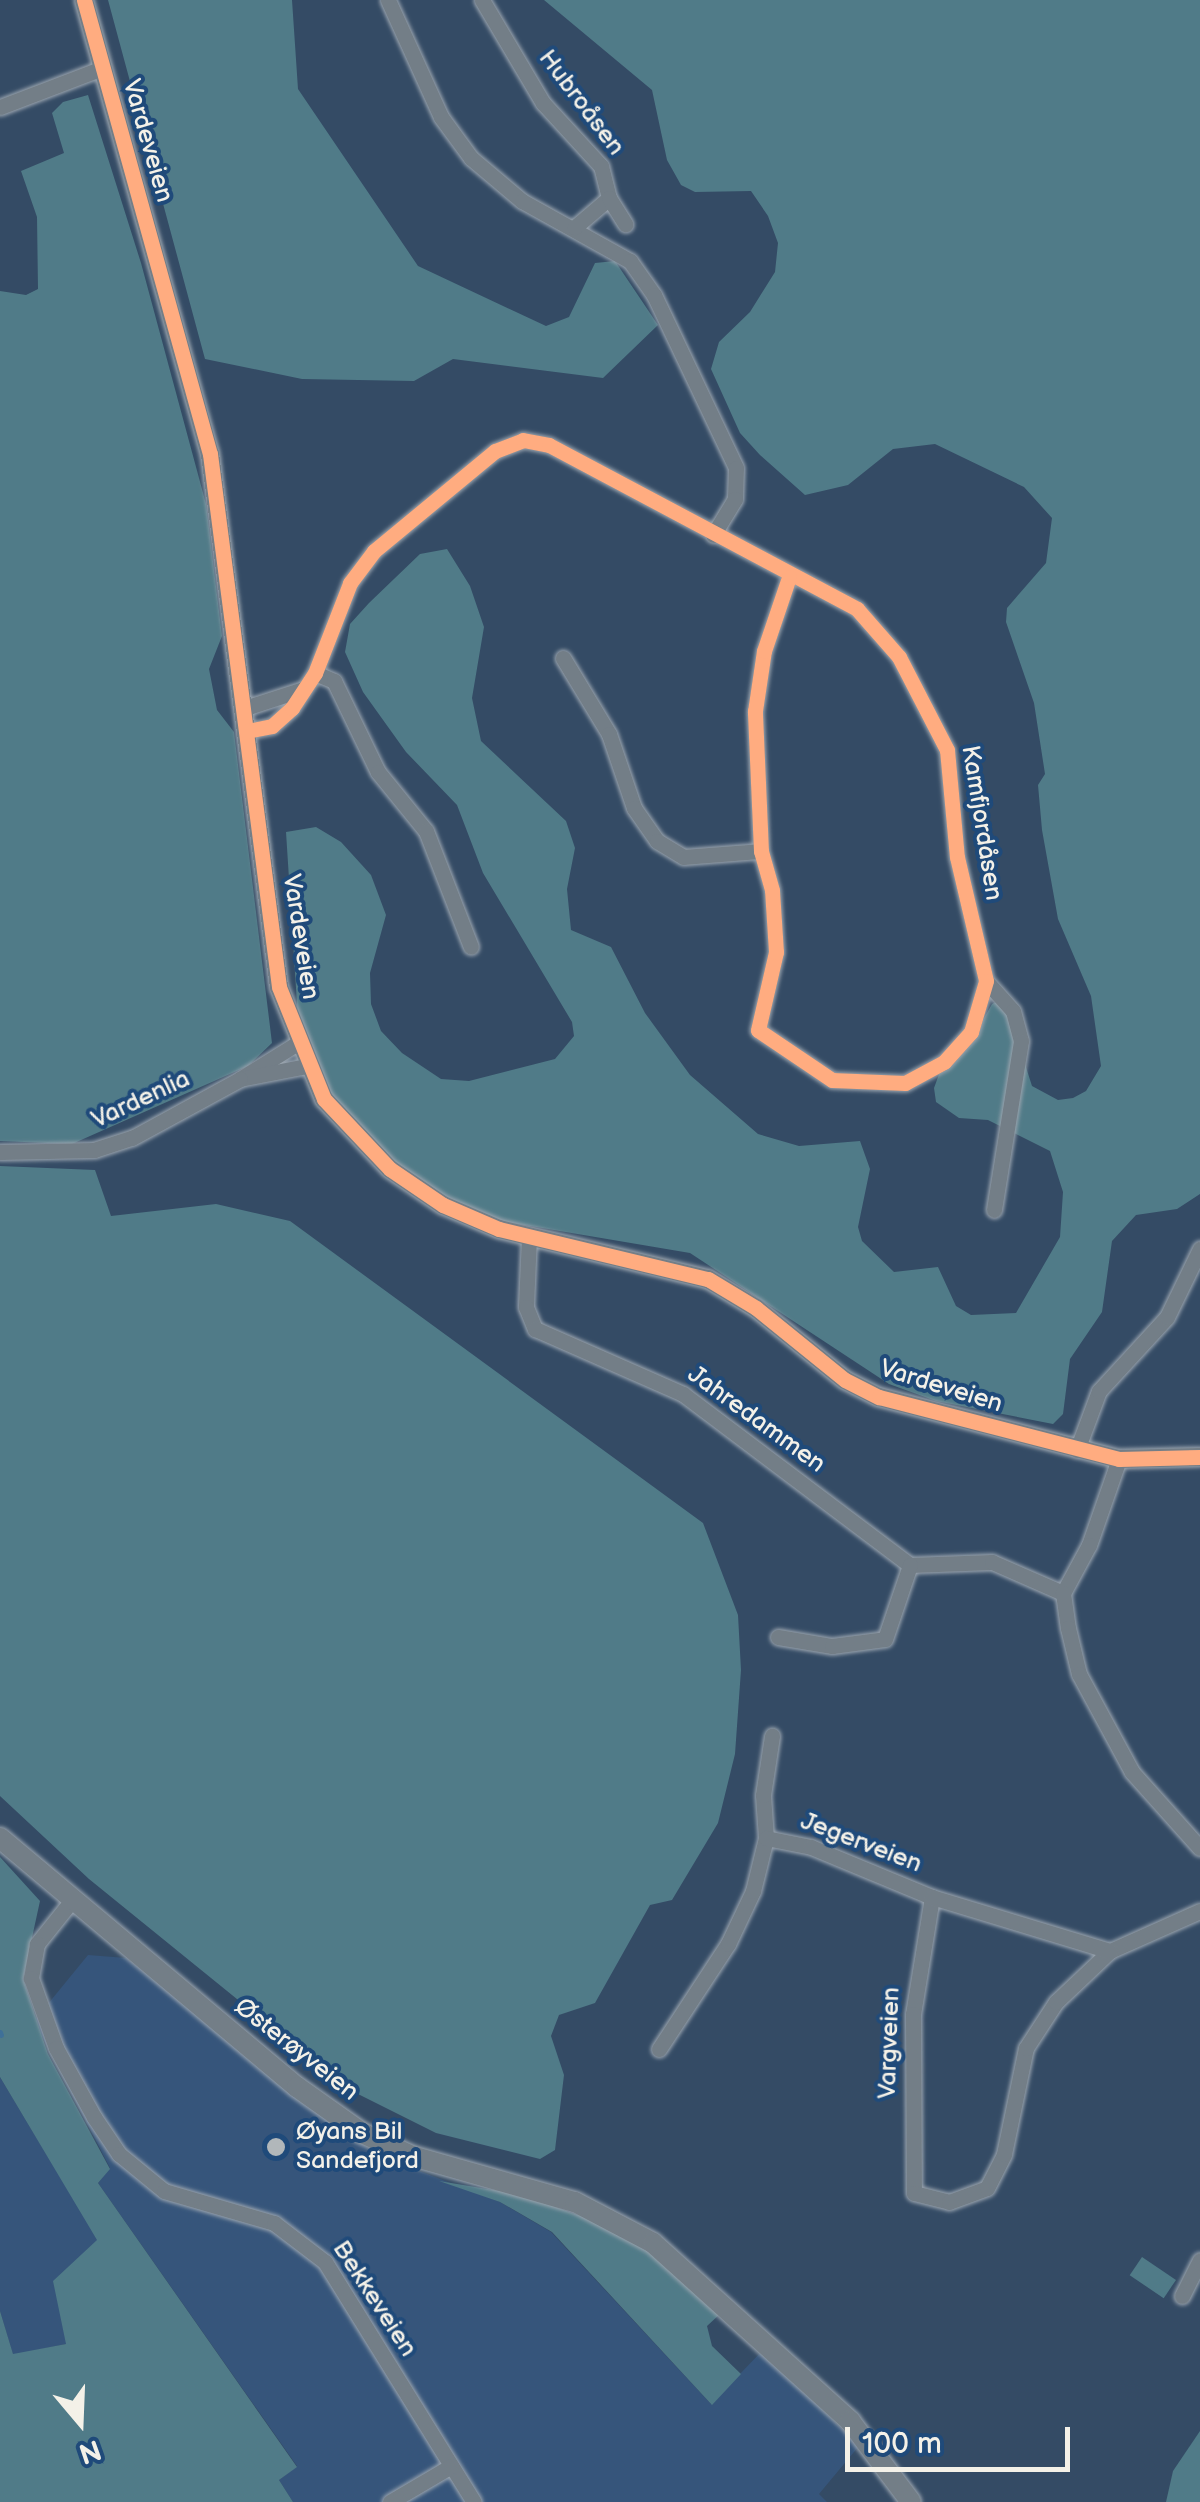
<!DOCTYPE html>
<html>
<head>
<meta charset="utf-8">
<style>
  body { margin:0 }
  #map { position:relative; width:1200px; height:2502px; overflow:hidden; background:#344b65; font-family:"Balsamiq Sans",sans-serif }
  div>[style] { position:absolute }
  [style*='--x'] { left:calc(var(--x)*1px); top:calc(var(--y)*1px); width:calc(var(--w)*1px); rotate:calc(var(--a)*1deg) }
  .built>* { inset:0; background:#36557b }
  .green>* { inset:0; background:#507b88; transform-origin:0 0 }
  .stream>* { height:5px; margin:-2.5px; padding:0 2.5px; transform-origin:2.5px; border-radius:2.5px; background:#3f7098 }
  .roads { filter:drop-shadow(0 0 2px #9ba5af) drop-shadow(0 0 2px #9ba5af) }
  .minor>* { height:15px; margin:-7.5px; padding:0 7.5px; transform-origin:7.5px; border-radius:7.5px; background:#737e87 }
  .tertiary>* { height:18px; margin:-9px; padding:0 9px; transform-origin:9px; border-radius:9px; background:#737e87 }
  .secondary>* { height:20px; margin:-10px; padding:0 10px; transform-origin:10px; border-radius:10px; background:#737e87 }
  .cycleway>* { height:15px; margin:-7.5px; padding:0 7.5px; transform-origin:7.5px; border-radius:7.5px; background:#ffac80 }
  .dots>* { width:28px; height:28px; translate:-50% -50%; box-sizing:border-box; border:5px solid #1f4a7a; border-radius:50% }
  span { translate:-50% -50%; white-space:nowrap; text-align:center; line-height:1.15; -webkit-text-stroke:8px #1f4a7a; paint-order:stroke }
  .street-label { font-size:25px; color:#f4f1e8 }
  .poi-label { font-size:25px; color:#f4f1e8 }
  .left { translate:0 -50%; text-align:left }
  .north { position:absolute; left:30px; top:2372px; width:100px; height:100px; -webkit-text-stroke:8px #1f4a7a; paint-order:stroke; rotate:161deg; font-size:28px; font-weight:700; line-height:40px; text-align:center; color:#f4f1e8 }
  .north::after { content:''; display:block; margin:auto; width:35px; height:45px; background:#f4f1e8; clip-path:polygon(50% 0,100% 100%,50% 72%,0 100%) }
  .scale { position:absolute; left:845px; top:2427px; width:225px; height:45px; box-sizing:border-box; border:5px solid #f4f1e8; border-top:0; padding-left:12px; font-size:30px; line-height:35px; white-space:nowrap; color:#f4f1e8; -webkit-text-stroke:8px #1f4a7a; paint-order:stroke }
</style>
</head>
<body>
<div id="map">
  <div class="built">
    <i style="clip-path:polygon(88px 1955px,126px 1958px,375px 2154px,500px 2202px,551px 2232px,711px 2404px,762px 2351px,859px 2446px,819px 2494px,827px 2502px,293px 2502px,279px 2480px,297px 2466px,98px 2183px,110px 2168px,34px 2021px)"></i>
    <i style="clip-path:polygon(0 2077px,98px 2240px,66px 2344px,13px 2355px,0 2311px)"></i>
  </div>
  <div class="green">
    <i style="clip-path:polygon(108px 0,292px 0,298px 89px,418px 266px,546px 326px,569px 317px,595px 263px,615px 261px,658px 325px,603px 378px,453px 359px,414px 381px,302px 379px,205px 359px)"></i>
    <i style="clip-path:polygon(544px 0,1200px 0,1200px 1194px,1177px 1209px,1136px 1215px,1112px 1241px,1102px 1312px,1070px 1359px,1063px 1414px,1053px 1424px,936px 1401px,889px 1384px,690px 1253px,495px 1220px,449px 1201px,354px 1133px,337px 1111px,298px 1019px,286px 832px,316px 827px,341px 842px,371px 875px,386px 915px,370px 973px,371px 1004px,381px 1031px,402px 1053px,441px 1079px,469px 1081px,555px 1059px,574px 1036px,572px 1022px,483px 873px,457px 805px,406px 752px,363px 692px,345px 652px,350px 624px,369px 603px,420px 554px,447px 549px,470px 586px,484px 627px,472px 698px,481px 741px,566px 821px,575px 848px,567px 889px,571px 930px,611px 947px,645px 1013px,690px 1075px,758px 1134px,799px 1146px,860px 1141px,870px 1169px,858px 1227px,862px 1241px,894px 1272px,938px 1267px,956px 1306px,971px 1315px,1016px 1313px,1060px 1237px,1063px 1192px,1050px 1151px,988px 1120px,959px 1118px,936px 1102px,934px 1088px,945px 1058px,978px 1029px,992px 1004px,1004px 998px,1032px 1086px,1058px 1100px,1073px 1098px,1086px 1091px,1101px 1066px,1091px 996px,1058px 919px,1042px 830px,1038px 785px,1045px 774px,1034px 703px,1006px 622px,1007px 608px,1046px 563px,1052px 518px,1024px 487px,935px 444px,893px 449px,848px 485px,805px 495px,760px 455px,740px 433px,711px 369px,719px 342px,750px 312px,775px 272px,778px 243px,768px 216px,751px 191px,695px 192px,681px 185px,667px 160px,652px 90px)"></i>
    <i style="clip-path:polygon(88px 95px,141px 263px,206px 504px,222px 636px,209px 669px,217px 710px,234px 732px,272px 1043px,248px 1066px,72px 1144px,0 1141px,0 291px,26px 295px,38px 289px,37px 217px,21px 171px,64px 153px,52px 113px,63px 102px)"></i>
    <i style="clip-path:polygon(0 1166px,95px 1170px,111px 1216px,216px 1204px,290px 1221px,703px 1523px,738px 1615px,741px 1670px,735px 1754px,718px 1823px,672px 1900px,650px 1905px,595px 2003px,559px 2015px,551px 2036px,564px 2075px,555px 2150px,540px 2159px,436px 2133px,348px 2089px,89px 1879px,0 1796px)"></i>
    <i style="clip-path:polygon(0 1857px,40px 1901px,23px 1979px,48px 2054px,110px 2169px,98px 2183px,297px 2467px,279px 2480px,293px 2502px,0 2502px,0 2311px,13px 2354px,66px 2344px,53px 2281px,97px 2240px,0 2077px)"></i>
    <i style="clip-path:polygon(439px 2181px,518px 2194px,603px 2224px,650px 2253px,720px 2314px,707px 2326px,712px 2346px,741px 2374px,712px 2405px,552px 2232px,500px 2202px)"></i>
    <i style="left:1142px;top:2257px;width:41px;height:22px;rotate:34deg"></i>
    <i style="clip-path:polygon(1200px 2431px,1200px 2502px,1166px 2502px,1173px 2471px)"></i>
  </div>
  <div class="stream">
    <i style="--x:0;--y:2032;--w:3;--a:72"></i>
  </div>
  <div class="roads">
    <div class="minor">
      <i style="--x:388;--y:0;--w:128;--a:65.6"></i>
      <i style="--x:441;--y:117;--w:51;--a:53.8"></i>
      <i style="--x:471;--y:158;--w:67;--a:40.1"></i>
      <i style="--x:522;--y:201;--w:124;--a:29.1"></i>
      <i style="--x:630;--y:261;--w:42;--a:54.8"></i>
      <i style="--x:654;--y:295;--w:191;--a:64.6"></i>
      <i style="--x:736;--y:468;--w:31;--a:92"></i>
      <i style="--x:735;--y:499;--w:42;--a:121.4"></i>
      <i style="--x:482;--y:0;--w:120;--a:59.4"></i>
      <i style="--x:543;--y:103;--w:86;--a:47.4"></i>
      <i style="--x:601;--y:166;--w:33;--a:76"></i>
      <i style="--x:609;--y:198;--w:45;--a:139.5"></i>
      <i style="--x:0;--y:107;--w:107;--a:-20.8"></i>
      <i style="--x:609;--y:198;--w:31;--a:58"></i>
      <i style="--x:563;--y:658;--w:89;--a:58.8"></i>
      <i style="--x:609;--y:734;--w:78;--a:71.3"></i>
      <i style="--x:634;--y:808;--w:40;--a:55.1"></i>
      <i style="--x:657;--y:841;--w:31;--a:31"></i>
      <i style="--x:684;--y:857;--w:77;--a:-4.5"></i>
      <i style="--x:315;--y:673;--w:21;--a:23"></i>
      <i style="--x:334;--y:681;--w:101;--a:64.2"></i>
      <i style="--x:378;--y:772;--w:76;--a:50.9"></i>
      <i style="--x:426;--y:831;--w:124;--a:68.8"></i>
      <i style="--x:245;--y:708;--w:61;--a:-18.1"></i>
      <i style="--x:247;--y:731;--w:25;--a:-11"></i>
      <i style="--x:272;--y:726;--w:27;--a:-42"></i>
      <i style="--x:292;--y:708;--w:42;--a:-56.7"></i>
      <i style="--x:315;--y:673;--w:97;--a:-68.7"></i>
      <i style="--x:350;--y:583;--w:40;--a:-53"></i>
      <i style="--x:374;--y:551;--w:157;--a:-39.6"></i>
      <i style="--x:495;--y:451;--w:30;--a:-21"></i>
      <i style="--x:523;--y:440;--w:26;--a:11"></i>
      <i style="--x:549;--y:445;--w:349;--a:28"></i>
      <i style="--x:857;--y:609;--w:64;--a:48.8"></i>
      <i style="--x:899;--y:657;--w:105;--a:62.7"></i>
      <i style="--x:947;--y:750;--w:107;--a:84.7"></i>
      <i style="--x:957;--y:857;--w:127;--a:76.8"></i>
      <i style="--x:986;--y:981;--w:53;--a:106.4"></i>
      <i style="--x:971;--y:1032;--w:40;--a:132"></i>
      <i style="--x:944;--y:1062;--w:44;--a:151.7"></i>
      <i style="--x:905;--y:1083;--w:73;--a:-177.6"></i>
      <i style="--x:832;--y:1080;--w:89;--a:-146"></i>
      <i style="--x:758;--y:1030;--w:80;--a:-77"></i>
      <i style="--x:776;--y:952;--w:62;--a:-93.7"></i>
      <i style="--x:772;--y:890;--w:41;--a:-105.8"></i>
      <i style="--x:761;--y:851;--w:140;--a:-92.5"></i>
      <i style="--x:755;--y:711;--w:61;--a:-81.5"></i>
      <i style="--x:764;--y:651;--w:78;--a:-71.3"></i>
      <i style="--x:986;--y:981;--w:40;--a:48"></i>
      <i style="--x:1013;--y:1011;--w:31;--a:75"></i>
      <i style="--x:1021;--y:1041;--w:171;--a:99.1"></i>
      <i style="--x:296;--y:1044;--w:66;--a:148"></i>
      <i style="--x:240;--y:1079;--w:67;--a:-11.1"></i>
      <i style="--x:0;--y:1152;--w:94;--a:-1.2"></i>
      <i style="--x:94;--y:1150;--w:40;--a:-18"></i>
      <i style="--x:132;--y:1138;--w:123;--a:-28.6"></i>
      <i style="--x:529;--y:1237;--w:70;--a:92.5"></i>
      <i style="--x:526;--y:1307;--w:24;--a:68"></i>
      <i style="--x:535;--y:1329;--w:162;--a:23.7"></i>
      <i style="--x:683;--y:1394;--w:284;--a:37"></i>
      <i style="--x:910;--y:1565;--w:82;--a:-2.1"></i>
      <i style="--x:992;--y:1562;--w:77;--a:23.6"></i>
      <i style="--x:1077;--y:1450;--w:63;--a:-69.6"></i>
      <i style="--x:1099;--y:1391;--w:100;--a:-47.4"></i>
      <i style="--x:1167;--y:1317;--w:76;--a:-64.1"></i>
      <i style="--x:1119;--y:1459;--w:91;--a:109.2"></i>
      <i style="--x:1089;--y:1545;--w:55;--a:118.4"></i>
      <i style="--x:1063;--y:1593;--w:35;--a:82"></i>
      <i style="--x:1068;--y:1628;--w:47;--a:76.6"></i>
      <i style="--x:1079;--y:1674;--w:111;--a:61.6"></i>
      <i style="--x:1132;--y:1772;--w:102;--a:48.2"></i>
      <i style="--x:778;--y:1637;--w:55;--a:9.5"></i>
      <i style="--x:832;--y:1646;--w:53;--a:-7.5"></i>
      <i style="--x:885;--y:1639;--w:78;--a:-71.3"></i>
      <i style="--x:766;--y:1838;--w:43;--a:-94"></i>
      <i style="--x:763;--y:1795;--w:60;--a:-81.3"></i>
      <i style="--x:932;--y:1897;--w:119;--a:99.2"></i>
      <i style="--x:913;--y:2014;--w:179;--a:89.7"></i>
      <i style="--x:914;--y:2193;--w:36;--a:14"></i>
      <i style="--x:949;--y:2202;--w:40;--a:-20.2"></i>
      <i style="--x:987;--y:2188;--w:38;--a:-63"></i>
      <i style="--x:1004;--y:2154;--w:108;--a:-78.3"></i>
      <i style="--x:1026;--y:2048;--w:55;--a:-56.9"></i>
      <i style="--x:1056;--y:2002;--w:74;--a:-43.4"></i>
      <i style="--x:1110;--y:1951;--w:98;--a:-24"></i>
      <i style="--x:73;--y:1899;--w:58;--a:128.7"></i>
      <i style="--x:37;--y:1944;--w:35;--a:100"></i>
      <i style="--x:31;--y:1978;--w:74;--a:70.3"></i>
      <i style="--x:56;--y:2048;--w:79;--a:61.2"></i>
      <i style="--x:94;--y:2117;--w:45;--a:56"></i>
      <i style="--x:119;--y:2154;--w:58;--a:39.4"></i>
      <i style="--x:164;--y:2191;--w:115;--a:16.2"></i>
      <i style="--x:274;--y:2223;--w:64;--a:37.4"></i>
      <i style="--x:325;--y:2262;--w:282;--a:58.2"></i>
      <i style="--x:659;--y:2049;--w:126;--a:-56.7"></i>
      <i style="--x:728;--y:1944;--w:59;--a:-64.7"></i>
      <i style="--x:753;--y:1891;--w:55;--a:-76.2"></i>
      <i style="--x:766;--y:1838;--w:46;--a:11.3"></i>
      <i style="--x:811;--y:1847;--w:131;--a:22.5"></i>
      <i style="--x:932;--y:1897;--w:186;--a:16.9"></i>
      <i style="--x:1182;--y:2296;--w:40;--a:-63.4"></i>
      <i style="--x:390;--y:2502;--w:71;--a:-30.5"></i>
    </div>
    <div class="tertiary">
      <i style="--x:84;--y:0;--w:471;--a:74.5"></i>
      <i style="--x:210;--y:454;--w:537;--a:82.62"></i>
      <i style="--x:279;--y:987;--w:121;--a:68.1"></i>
      <i style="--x:324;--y:1099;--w:96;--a:46.7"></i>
      <i style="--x:390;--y:1169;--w:64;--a:34.2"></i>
      <i style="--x:443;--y:1205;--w:61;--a:23.2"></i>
      <i style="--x:499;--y:1229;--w:215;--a:13.5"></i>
      <i style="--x:708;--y:1279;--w:56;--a:31.1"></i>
      <i style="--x:756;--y:1308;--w:114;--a:39"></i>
      <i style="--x:845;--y:1380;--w:38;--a:27"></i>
      <i style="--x:879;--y:1397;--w:248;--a:14.5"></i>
      <i style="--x:1119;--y:1459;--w:81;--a:-1.4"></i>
    </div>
    <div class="secondary">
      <i style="--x:0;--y:1838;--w:388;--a:40"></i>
      <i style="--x:297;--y:2087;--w:80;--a:35.3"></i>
      <i style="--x:362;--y:2133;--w:55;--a:24.7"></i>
      <i style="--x:412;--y:2156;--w:169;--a:15.8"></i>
      <i style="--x:575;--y:2202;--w:88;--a:27.7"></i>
      <i style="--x:653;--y:2243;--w:266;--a:42.1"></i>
      <i style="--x:850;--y:2421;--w:101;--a:53"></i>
    </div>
  </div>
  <div class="cycleway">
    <i style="--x:84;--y:0;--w:471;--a:74.5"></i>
    <i style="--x:210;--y:454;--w:537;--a:82.62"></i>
    <i style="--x:279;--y:987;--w:121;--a:68.1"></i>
    <i style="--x:324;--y:1099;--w:96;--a:46.7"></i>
    <i style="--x:390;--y:1169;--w:64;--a:34.2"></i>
    <i style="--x:443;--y:1205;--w:61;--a:23.2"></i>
    <i style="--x:499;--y:1229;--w:215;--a:13.5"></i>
    <i style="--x:708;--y:1279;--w:56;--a:31.1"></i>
    <i style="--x:756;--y:1308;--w:114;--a:39"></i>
    <i style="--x:845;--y:1380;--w:38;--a:27"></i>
    <i style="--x:879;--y:1397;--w:248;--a:14.5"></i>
    <i style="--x:1119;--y:1459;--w:81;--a:-1.4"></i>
    <i style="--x:247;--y:731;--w:25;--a:-11"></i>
    <i style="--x:272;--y:726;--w:27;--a:-42"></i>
    <i style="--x:292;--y:708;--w:42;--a:-56.7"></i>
    <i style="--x:315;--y:673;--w:97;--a:-68.7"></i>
    <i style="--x:350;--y:583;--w:40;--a:-53"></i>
    <i style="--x:374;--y:551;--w:157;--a:-39.6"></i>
    <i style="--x:495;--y:451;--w:30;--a:-21"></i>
    <i style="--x:523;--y:440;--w:26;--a:11"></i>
    <i style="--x:549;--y:445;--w:349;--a:28"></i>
    <i style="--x:857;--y:609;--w:64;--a:48.8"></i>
    <i style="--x:899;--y:657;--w:105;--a:62.7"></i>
    <i style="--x:947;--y:750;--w:107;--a:84.7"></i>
    <i style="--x:957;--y:857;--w:127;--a:76.8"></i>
    <i style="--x:986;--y:981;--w:53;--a:106.4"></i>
    <i style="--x:971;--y:1032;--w:40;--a:132"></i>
    <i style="--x:944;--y:1062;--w:44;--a:151.7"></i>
    <i style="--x:905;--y:1083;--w:73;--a:-177.6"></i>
    <i style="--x:832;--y:1080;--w:89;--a:-146"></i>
    <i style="--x:758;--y:1030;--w:80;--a:-77"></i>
    <i style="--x:776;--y:952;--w:62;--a:-93.7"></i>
    <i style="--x:772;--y:890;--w:41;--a:-105.8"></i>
    <i style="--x:761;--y:851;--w:140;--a:-92.5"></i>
    <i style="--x:755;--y:711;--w:61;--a:-81.5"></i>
    <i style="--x:764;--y:651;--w:78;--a:-71.3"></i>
  </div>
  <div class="dots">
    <i style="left:276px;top:2147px;background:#b1b7ba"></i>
  </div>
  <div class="street-label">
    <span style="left:581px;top:103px;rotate:53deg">Hubroåsen</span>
    <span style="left:147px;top:141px;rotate:74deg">Vardeveien</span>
    <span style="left:981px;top:823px;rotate:81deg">Kamfjordåsen</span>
    <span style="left:300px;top:937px;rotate:81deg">Vardeveien</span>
    <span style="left:141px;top:1100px;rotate:-25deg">Vardenlia</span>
    <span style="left:941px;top:1387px;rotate:17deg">Vardeveien</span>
    <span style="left:756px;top:1420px;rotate:36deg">Jahredammen</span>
    <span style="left:861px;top:1843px;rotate:21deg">Jegerveien</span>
    <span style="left:890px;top:2043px;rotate:-88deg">Vargveien</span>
    <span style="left:296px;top:2050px;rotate:38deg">Østerøyveien</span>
    <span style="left:374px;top:2299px;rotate:57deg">Bekkeveien</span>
  </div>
  <div class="poi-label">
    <span class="left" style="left:296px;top:2147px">Øyans Bil<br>Sandefjord</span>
  </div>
  <div class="north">N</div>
  <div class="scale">100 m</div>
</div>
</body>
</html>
